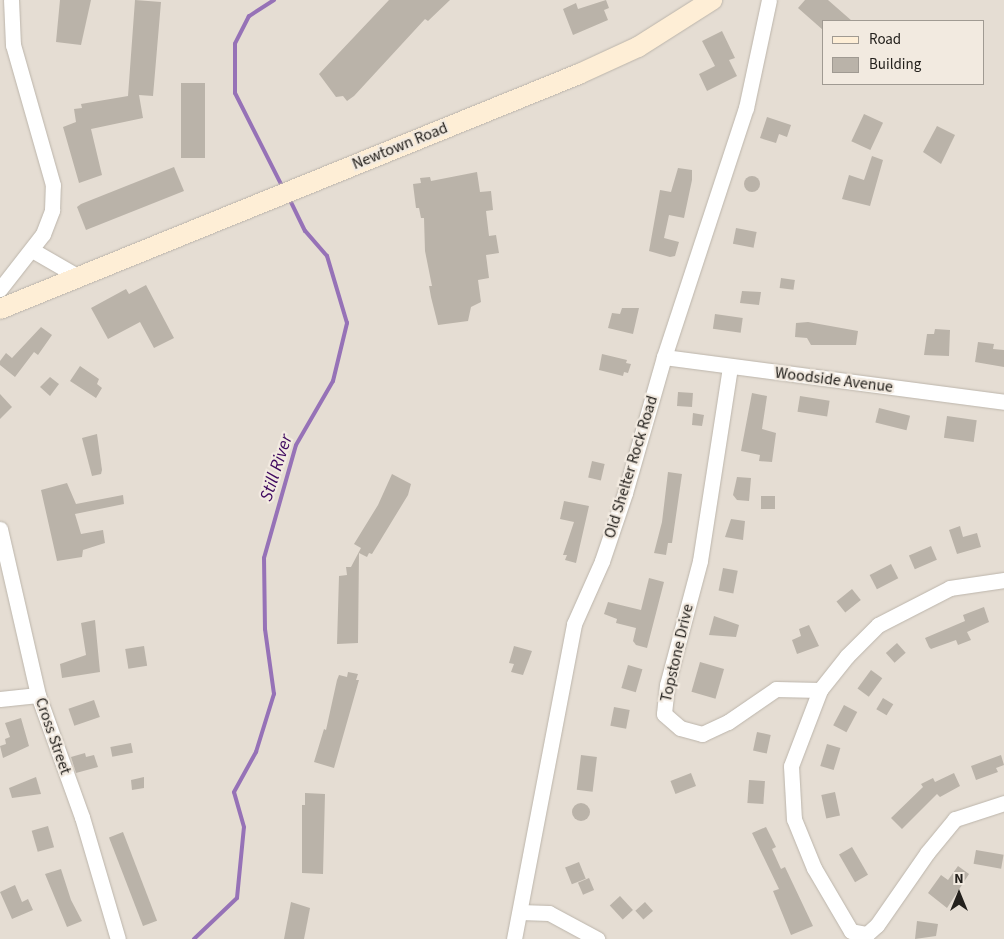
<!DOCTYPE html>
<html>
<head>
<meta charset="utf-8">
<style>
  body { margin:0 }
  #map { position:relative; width:1004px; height:939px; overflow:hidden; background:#e5ddd3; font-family:"Source Sans 3",sans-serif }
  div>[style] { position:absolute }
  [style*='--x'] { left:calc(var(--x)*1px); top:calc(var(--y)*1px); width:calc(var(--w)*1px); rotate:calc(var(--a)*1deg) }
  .stream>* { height:4px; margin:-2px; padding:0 2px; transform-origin:2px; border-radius:2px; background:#9672b7 }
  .building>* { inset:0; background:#bab3a9; transform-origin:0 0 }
  .round { border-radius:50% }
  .roads { filter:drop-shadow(0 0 1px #bcb5ab) drop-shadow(0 0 1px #bcb5ab) }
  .minor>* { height:15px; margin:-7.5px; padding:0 7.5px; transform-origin:7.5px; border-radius:7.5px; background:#fff }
  .secondary>* { height:20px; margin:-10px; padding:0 10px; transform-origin:10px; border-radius:10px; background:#feeed6 }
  span { translate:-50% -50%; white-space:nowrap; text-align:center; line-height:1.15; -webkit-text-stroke:4.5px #f2eae0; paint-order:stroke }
  .street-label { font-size:16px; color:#24211d }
  .water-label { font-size:18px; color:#3e085f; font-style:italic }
  .legend { position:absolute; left:822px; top:20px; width:162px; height:65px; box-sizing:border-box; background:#f2eae0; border:1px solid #a09a92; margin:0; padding:6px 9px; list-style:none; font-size:15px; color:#24211d }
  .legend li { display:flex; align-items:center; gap:10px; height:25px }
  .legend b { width:25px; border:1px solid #a09a92 }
  .north { position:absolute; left:934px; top:869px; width:50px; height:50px; -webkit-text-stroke:4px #f2eae0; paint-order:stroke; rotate:0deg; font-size:14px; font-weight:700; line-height:20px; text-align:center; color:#24211d }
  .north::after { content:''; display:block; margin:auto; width:18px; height:22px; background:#24211d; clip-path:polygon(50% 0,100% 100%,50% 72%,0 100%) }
</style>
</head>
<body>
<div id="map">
  <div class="stream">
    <i style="--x:274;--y:0;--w:30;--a:147"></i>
    <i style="--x:249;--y:16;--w:31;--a:117"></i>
    <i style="--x:235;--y:44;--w:49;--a:90"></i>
    <i style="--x:235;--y:93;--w:106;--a:63.2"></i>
    <i style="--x:194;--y:939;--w:59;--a:-43.6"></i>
    <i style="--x:237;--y:898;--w:71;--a:-84.4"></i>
    <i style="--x:244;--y:827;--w:36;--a:-106"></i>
    <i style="--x:234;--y:792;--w:46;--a:-61.2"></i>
    <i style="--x:256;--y:752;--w:61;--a:-72.8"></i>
    <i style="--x:274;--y:694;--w:66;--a:-97.9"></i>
    <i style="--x:265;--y:629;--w:71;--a:-90.8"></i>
    <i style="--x:264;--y:558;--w:117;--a:-74.2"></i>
    <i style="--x:296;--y:445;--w:74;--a:-60"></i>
    <i style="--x:333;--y:381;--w:60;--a:-76.4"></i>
    <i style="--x:347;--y:323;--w:70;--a:-106.6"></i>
    <i style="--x:327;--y:256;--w:33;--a:-131"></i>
    <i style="--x:305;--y:231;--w:37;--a:-116"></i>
  </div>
  <div class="building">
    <i style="clip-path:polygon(60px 0,91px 0,81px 45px,56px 42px)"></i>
    <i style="clip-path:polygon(135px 0,161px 2px,153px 96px,139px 95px,143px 118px,91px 129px,102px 175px,79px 183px,63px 127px,76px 122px,74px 109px,82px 108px,81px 104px,128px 96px)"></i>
    <i style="clip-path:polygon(389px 0,450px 0,428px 21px,425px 19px,354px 96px,347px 101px,343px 96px,336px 97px,319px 74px)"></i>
    <i style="clip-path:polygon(606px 0,609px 8px,604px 10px,608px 20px,573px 35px,563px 9px,576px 3px,578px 9px)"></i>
    <i style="clip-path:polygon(805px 0,828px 0,852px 21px,823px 21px,823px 30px,798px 8px)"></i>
    <i style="clip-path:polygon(722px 31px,735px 58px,729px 60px,737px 76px,707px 91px,699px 74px,715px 66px,702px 41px)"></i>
    <i style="left:181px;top:83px;width:24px;height:75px"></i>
    <i style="left:864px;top:114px;width:21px;height:30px;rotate:25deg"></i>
    <i style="clip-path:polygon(767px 117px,791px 125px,787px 137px,779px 134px,776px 143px,760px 138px)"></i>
    <i style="clip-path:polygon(937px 126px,955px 135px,941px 164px,923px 152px)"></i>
    <i style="clip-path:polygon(872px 156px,883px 160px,870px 206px,842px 199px,849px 175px,864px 180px)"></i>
    <i style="clip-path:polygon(174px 167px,184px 191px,86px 230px,77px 207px,81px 204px)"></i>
    <i style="clip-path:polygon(678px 168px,692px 170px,692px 180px,684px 218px,669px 215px,664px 238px,679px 242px,675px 256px,670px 257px,649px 251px,660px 190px,671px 192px)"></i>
    <i style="clip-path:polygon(477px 172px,480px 192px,491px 191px,493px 210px,486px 211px,489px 236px,496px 235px,499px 253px,486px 255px,489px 278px,478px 280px,481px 302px,471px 307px,468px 321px,438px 325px,431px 297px,429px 286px,432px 286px,425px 251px,424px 218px,421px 218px,419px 208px,416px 208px,413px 184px,421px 183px,420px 178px,430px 177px,431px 181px)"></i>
    <i class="round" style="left:744px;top:176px;width:16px;height:16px"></i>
    <i style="left:736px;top:228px;width:21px;height:16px;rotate:11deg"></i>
    <i style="left:781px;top:278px;width:14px;height:10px;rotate:8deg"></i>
    <i style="clip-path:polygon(146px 285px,174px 338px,154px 348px,140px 322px,108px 339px,91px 308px,126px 289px,129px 294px)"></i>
    <i style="clip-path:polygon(742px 291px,761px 292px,759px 305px,740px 303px)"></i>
    <i style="clip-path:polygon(622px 308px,639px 308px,633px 334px,608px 328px,612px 313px,620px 314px)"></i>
    <i style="left:715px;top:314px;width:28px;height:15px;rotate:8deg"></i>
    <i style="clip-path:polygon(808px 322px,858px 331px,856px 345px,811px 345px,807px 338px,795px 337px,796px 323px)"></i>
    <i style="clip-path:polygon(41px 327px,52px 335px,38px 355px,34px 352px,15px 377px,0 365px,0 361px,6px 353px,12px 358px)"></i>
    <i style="clip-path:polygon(935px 329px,950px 330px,949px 356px,924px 355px,927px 334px,934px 334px)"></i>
    <i style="clip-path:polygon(978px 342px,994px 344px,993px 349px,1004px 350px,1004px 367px,975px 362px)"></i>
    <i style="clip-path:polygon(602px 354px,627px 360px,626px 363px,631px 364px,628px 373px,624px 372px,623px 376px,599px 370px)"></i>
    <i style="clip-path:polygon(80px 366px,99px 379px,97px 384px,102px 388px,96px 398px,70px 381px)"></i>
    <i style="clip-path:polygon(50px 377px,59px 384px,50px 396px,40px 387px)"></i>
    <i style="left:678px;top:392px;width:15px;height:14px;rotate:4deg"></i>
    <i style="clip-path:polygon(752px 393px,767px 396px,762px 429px,776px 433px,772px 462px,759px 461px,760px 455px,741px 451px)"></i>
    <i style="clip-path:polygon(0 394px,12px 407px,0 419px)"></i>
    <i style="left:800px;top:396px;width:30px;height:16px;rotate:9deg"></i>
    <i style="left:879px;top:408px;width:32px;height:15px;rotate:14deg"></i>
    <i style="clip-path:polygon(693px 413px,704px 415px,702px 426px,692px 425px)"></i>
    <i style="left:947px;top:416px;width:30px;height:22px;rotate:8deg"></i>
    <i style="clip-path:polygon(97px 434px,102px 470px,101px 474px,92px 476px,82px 438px)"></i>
    <i style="left:592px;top:461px;width:13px;height:17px;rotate:13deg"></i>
    <i style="clip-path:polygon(668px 472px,682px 474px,672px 543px,668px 543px,666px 555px,654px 553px,662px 522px)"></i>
    <i style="clip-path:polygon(392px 474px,411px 484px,408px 495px,372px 554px,369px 553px,367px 557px,359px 553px,358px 643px,337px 644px,339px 576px,347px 575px,346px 567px,351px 567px,361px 548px,354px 544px,378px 505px)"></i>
    <i style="clip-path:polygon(737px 477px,751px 478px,749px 501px,737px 500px,733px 495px)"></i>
    <i style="clip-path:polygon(67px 483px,76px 504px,123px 495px,124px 504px,75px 514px,81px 534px,103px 530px,105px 543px,83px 550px,82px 557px,57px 561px,41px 490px)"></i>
    <i style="left:761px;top:496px;width:14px;height:13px"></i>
    <i style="clip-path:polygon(564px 501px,589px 506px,576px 563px,565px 560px,567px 555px,563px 555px,574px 522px,560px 519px)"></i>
    <i style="clip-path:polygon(731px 519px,745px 521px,743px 540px,725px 537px)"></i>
    <i style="clip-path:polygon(960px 526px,963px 537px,977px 533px,981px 547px,957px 554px,949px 530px)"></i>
    <i style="left:931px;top:546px;width:15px;height:24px;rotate:67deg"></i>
    <i style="left:891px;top:564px;width:16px;height:24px;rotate:63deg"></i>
    <i style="left:723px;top:568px;width:15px;height:23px;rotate:11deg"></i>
    <i style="clip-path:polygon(649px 578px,664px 582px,647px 648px,636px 645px,633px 641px,636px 628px,616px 623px,617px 619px,604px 614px,608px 602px,641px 610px)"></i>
    <i style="left:852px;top:589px;width:14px;height:20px;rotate:51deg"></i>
    <i style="clip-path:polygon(984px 607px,989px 622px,967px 632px,971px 640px,958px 645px,956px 640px,931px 649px,929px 647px,925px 638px,965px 621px,963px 615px)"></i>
    <i style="clip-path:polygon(714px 616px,739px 625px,736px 637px,709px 635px)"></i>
    <i style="clip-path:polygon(95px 620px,100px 672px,62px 678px,60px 664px,86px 655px,81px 623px)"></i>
    <i style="clip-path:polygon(809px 625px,819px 646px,797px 654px,792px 640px,801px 636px,799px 629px)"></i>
    <i style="left:897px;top:643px;width:13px;height:15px;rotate:48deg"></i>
    <i style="left:144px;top:646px;width:20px;height:19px;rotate:81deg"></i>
    <i style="clip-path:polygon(514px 646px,532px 651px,523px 675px,511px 672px,514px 664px,509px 663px)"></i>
    <i style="left:700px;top:662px;width:25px;height:31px;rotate:16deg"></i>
    <i style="left:628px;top:665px;width:15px;height:24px;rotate:16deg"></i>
    <i style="left:871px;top:670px;width:14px;height:23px;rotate:36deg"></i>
    <i style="clip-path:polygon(348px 672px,358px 674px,356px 680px,359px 680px,334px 768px,314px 762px,324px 729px,326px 730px,337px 680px,339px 675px,347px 677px)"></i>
    <i style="left:883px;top:698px;width:12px;height:13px;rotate:31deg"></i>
    <i style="left:94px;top:700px;width:18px;height:27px;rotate:71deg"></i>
    <i style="left:844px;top:705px;width:15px;height:23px;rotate:28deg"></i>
    <i style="left:614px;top:707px;width:16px;height:19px;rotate:11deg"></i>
    <i style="clip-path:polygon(21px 718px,29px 746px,3px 758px,0 746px,6px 744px,5px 739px,10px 737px,5px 723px)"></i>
    <i style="left:757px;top:732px;width:14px;height:19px;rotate:12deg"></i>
    <i style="left:131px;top:743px;width:10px;height:21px;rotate:79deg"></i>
    <i style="left:827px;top:744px;width:14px;height:23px;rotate:17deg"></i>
    <i style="clip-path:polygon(85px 753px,86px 757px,94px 755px,98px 767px,76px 773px,71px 757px)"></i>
    <i style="left:581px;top:755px;width:16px;height:35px;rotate:7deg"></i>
    <i style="clip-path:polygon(1001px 755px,1004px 765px,996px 768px,998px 772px,976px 780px,971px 766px)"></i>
    <i style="left:691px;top:773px;width:14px;height:22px;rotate:69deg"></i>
    <i style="clip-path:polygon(954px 773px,960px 786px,940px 797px,937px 794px,902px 829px,891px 818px,923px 787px,921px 784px,933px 778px,935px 782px)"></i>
    <i style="clip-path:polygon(36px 777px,41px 794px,12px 798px,9px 788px)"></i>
    <i style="clip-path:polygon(144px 777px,144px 788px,132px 790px,131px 780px)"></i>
    <i style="left:749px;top:780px;width:16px;height:23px;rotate:4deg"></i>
    <i style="left:835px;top:792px;width:24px;height:14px;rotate:78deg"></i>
    <i style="clip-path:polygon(305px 793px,325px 794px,323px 874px,302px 873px,302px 805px,305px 805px)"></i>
    <i class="round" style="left:572px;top:803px;width:18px;height:18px"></i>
    <i style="left:48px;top:826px;width:22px;height:17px;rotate:74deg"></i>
    <i style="clip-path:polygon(766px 827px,776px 847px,772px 849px,781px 869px,785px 867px,813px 926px,791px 935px,773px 891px,779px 889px,752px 833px)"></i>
    <i style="left:123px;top:832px;width:95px;height:15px;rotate:69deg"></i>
    <i style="left:852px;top:847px;width:32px;height:15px;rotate:60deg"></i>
    <i style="left:976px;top:850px;width:28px;height:14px;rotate:10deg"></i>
    <i style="left:579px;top:862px;width:18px;height:15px;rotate:68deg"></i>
    <i style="clip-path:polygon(958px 866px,969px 874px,947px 908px,928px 893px,941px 875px,948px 880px)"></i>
    <i style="clip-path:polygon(61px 869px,71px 900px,82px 921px,67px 927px,45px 874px)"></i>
    <i style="left:589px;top:878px;width:13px;height:12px;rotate:67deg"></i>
    <i style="clip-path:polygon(15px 885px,22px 902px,28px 899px,33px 910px,12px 919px,0 892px)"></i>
    <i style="left:620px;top:896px;width:19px;height:14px;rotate:47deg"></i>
    <i style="clip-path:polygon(291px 902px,310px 908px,304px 939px,284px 939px)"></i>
    <i style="left:645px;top:902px;width:12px;height:13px;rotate:48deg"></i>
    <i style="clip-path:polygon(917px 921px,938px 924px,936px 936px,915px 939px)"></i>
  </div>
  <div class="roads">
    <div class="minor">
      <i style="--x:32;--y:250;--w:54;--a:29.9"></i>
      <i style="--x:0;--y:289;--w:70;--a:-52"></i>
      <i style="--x:43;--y:234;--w:26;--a:-69"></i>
      <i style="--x:52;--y:210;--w:25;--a:-88"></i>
      <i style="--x:53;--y:185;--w:146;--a:-105.9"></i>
      <i style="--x:13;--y:45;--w:45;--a:-92.5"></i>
      <i style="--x:664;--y:357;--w:343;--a:7.5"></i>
      <i style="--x:730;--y:367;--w:196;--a:98.8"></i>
      <i style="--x:700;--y:561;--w:128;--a:104.9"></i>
      <i style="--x:667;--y:685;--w:29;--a:96"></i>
      <i style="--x:664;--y:714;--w:21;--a:41"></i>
      <i style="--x:680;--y:728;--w:23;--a:15"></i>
      <i style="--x:702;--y:734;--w:29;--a:-25"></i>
      <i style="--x:728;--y:722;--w:58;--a:-34.5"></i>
      <i style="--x:776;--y:689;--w:44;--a:1.3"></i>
      <i style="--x:0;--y:529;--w:170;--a:77.1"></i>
      <i style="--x:38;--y:695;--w:130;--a:70.2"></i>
      <i style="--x:82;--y:817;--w:127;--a:73.6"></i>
      <i style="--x:1004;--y:580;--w:55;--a:171.6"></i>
      <i style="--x:950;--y:588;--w:81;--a:152.8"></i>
      <i style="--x:878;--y:625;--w:44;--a:135"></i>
      <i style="--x:847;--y:656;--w:43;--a:128.5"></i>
      <i style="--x:820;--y:690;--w:81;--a:110.9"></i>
      <i style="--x:791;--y:766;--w:53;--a:86.8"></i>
      <i style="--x:794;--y:819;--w:53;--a:67.8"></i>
      <i style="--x:814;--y:868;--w:73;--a:59.6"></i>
      <i style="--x:851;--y:931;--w:16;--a:11"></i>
      <i style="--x:867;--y:934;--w:13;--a:-42"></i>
      <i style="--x:877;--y:925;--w:88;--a:-55.2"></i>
      <i style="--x:927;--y:853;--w:44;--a:-50.5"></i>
      <i style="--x:955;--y:819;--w:52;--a:-18.1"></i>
      <i style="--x:0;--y:699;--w:38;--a:-6"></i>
      <i style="--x:520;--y:912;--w:29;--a:2"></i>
      <i style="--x:549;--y:913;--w:55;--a:28.4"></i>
      <i style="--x:514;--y:939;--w:321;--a:-79.2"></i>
      <i style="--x:574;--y:624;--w:69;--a:-66"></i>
      <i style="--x:602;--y:561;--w:72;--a:-71.3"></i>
      <i style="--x:625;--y:493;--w:141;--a:-74"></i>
      <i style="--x:664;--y:357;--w:262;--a:-71.8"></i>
      <i style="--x:746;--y:108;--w:110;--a:-78"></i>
    </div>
    <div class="secondary">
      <i style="--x:0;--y:309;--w:625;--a:-22.09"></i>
      <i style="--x:579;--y:74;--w:65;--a:-24.6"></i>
      <i style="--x:638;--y:47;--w:88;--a:-32.4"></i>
    </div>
  </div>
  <div class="street-label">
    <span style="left:400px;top:146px;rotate:-22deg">Newtown Road</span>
    <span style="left:834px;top:380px;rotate:7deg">Woodside Avenue</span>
    <span style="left:631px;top:467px;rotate:-73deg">Old Shelter Rock Road</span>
    <span style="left:677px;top:653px;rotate:-77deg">Topstone Drive</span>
    <span style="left:53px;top:736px;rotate:71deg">Cross Street</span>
  </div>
  <div class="water-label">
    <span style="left:277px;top:468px;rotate:-72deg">Still River</span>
  </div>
  <ul class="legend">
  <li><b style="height:6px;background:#feeed6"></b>Road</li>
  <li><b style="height:14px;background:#bab3a9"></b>Building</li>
  </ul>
  <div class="north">N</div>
</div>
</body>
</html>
